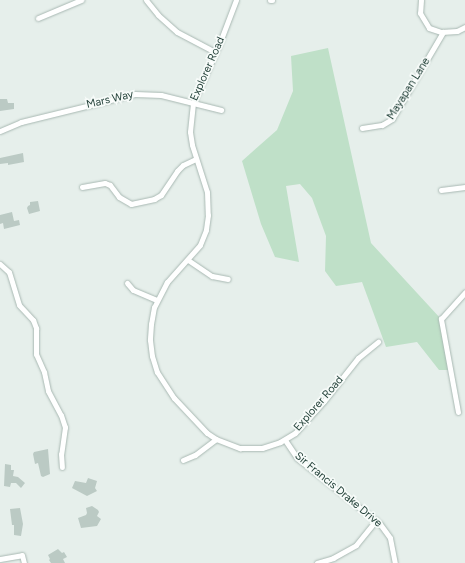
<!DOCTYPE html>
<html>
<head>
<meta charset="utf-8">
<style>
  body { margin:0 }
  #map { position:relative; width:465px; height:563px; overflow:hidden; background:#e6efeb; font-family:Figtree,sans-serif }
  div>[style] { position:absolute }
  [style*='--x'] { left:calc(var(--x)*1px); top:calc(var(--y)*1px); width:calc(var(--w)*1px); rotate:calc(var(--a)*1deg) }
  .green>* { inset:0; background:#bfe0c8 }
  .building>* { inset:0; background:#bbcac4 }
  .roads { filter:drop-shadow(0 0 1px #a8b8b2) drop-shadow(0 0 1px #a8b8b2) }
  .minor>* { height:5px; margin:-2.5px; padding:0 2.5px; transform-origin:2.5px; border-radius:2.5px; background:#fff }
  span { translate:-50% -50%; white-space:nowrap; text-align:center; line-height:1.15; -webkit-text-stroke:3.5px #f7fbf9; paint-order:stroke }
  .street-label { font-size:11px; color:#24423a }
</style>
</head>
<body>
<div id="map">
  <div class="green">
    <i style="clip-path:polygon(328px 48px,371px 243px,441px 319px,450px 370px,439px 370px,417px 342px,386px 347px,362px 282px,336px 286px,325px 271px,326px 236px,312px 198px,300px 184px,286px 186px,299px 262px,275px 257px,261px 224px,242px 161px,277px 130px,293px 91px,291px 56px)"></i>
  </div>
  <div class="building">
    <i style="clip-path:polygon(0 99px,7px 99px,8px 103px,14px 103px,14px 109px,0 111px)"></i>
    <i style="clip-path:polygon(23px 153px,24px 162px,8px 165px,8px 163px,0 164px,0 158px)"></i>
    <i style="clip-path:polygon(38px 201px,40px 211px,29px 214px,27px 208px,28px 206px,30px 205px,30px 202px)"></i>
    <i style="clip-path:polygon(12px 212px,14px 221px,19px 220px,20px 225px,4px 229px,3px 223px,0 224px,0 215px)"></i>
    <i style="clip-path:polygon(48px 449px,50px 474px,43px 477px,41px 476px,38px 463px,35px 464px,33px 454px,34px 452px)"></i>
    <i style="clip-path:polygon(5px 464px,11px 465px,11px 470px,14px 470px,13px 476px,18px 477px,25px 483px,21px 488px,16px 483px,11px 483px,10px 487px,4px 486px)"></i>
    <i style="clip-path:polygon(88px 478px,97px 481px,95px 488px,97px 491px,87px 496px,72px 488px,75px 481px,86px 483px)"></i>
    <i style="clip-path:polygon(92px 506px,98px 510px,99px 512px,97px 516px,101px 519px,97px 526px,81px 528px,78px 518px,86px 515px,87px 513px,86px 508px)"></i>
    <i style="clip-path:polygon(20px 508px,23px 524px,21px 536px,14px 535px,14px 525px,12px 525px,10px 509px)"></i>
    <i style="clip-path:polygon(58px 549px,62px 553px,64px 552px,67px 557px,63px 559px,65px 563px,51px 563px,49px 560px,50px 559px,48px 555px)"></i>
  </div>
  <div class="roads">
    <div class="minor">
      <i style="--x:146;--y:0;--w:19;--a:51"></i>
      <i style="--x:158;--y:15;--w:25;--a:42"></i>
      <i style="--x:177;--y:32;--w:43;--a:27.8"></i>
      <i style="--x:236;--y:0;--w:45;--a:110.9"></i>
      <i style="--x:220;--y:42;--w:67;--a:113.9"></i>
      <i style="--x:193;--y:103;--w:29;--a:96"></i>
      <i style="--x:190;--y:132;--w:13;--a:81"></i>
      <i style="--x:192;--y:145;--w:49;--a:72.3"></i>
      <i style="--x:207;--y:192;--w:23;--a:88"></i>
      <i style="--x:208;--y:215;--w:15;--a:98"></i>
      <i style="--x:206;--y:230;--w:16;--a:112"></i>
      <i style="--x:200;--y:245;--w:50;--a:131.7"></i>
      <i style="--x:167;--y:282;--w:28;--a:117"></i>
      <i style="--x:154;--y:307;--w:17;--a:100"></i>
      <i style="--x:151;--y:324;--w:16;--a:94"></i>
      <i style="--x:150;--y:340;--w:16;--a:83"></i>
      <i style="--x:152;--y:356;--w:17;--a:73"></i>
      <i style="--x:157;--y:372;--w:31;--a:57"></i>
      <i style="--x:174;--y:398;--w:48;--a:46.7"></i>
      <i style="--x:207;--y:433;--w:11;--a:34"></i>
      <i style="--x:216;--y:439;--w:26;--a:21"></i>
      <i style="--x:240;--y:448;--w:22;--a:0"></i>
      <i style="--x:262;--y:448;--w:19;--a:-18"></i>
      <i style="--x:280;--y:442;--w:17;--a:-31"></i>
      <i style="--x:295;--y:433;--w:43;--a:-47.8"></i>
      <i style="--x:324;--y:401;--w:55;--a:-51.7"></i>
      <i style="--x:358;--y:358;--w:26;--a:-39"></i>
      <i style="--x:270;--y:0;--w:2;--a:0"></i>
      <i style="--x:421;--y:0;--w:13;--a:94"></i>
      <i style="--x:420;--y:13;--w:17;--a:59"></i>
      <i style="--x:429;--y:28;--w:13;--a:18"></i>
      <i style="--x:441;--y:32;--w:16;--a:-4"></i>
      <i style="--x:457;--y:31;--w:9;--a:-27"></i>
      <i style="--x:38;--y:18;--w:47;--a:-22.7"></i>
      <i style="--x:362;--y:128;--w:20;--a:-9"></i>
      <i style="--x:382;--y:125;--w:12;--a:-31"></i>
      <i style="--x:392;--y:119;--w:101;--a:-59.6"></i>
      <i style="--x:0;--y:131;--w:23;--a:-23"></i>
      <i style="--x:21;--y:122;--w:117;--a:-13.8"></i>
      <i style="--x:135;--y:94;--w:26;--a:2"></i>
      <i style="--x:161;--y:95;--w:62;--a:14"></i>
      <i style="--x:82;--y:187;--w:23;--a:-10"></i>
      <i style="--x:105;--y:183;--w:5;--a:22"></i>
      <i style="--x:110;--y:185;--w:15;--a:53"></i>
      <i style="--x:119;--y:197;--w:14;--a:30"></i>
      <i style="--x:131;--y:204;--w:24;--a:-12"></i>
      <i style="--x:154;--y:199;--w:8;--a:-30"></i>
      <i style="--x:161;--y:195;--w:29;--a:-56"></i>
      <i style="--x:177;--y:171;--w:8;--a:-45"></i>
      <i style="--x:183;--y:165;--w:14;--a:-25"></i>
      <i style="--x:441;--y:190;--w:24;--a:-7"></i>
      <i style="--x:188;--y:260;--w:29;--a:34"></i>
      <i style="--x:212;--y:276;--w:16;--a:11"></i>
      <i style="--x:0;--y:264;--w:12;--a:42"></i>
      <i style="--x:9;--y:272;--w:34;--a:73"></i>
      <i style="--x:19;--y:305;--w:21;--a:47"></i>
      <i style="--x:33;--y:320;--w:9;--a:69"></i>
      <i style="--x:36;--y:328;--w:26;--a:90"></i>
      <i style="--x:36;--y:354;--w:20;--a:66"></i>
      <i style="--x:44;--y:372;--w:19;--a:78"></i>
      <i style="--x:48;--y:391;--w:27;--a:62"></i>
      <i style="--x:61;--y:415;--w:13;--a:72"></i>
      <i style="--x:65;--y:427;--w:27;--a:98"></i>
      <i style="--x:61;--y:454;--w:13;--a:86"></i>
      <i style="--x:127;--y:283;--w:9;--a:49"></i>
      <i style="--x:133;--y:290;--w:26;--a:23"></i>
      <i style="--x:458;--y:412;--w:95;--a:-100.4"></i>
      <i style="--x:441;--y:319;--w:36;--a:-48"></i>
      <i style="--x:285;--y:440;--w:22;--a:56"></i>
      <i style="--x:297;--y:458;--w:106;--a:38.5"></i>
      <i style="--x:380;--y:524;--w:17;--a:54"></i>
      <i style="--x:390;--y:538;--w:25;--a:79"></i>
      <i style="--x:183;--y:460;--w:13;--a:-23"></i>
      <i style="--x:195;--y:455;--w:26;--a:-37"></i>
      <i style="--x:0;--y:559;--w:22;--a:-10"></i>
      <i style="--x:22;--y:555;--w:8;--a:76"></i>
      <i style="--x:317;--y:563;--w:17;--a:-17"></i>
      <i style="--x:333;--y:558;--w:26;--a:-29"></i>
      <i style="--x:356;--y:545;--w:32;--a:-51"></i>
    </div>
  </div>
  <div class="street-label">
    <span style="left:208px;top:69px;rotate:-66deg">Explorer Road</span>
    <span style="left:409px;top:89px;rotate:-58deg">Mayapan Lane</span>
    <span style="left:110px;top:100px;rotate:-13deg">Mars Way</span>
    <span style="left:319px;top:404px;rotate:-49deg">Explorer Road</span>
    <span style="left:338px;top:490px;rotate:40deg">Sir Francis Drake Drive</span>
  </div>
</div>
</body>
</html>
